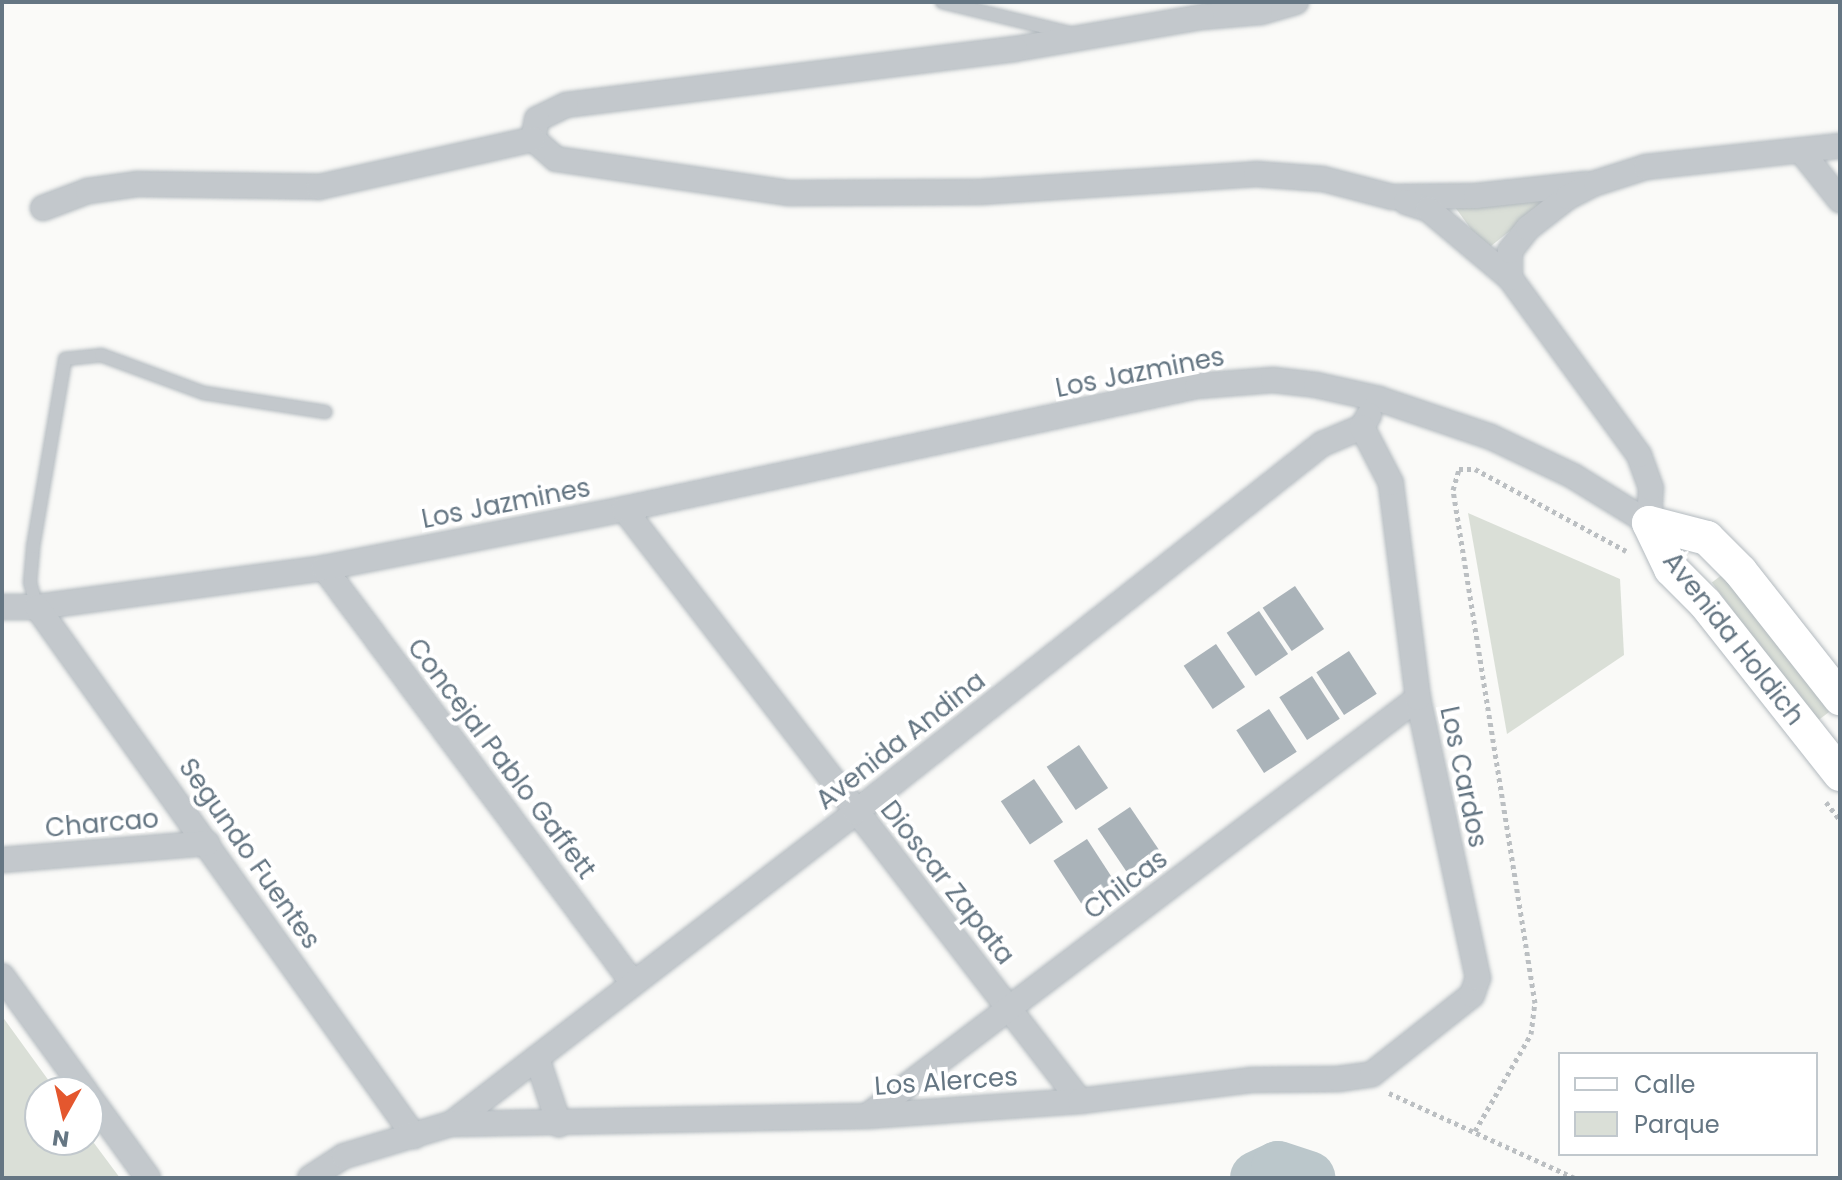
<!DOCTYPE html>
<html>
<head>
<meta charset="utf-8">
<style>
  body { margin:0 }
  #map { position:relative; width:1842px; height:1180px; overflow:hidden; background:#fafaf8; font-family:Poppins,sans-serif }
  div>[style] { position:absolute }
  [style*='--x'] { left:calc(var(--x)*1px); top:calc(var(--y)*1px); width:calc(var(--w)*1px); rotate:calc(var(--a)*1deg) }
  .green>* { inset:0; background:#dadfd7; transform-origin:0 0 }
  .river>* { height:54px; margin:-27px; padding:0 27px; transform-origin:27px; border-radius:27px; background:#bbc7cb }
  .building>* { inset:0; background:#aab3b9; transform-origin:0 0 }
  .path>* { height:5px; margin-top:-2.5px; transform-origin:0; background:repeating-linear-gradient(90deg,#bbbfc2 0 4px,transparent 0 8px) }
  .roads { filter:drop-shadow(0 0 2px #b3babf) drop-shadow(0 0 2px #b3babf) }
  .lane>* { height:12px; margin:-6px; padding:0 6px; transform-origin:6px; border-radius:6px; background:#c3c8cc }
  .street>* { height:24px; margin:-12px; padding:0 12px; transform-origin:12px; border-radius:12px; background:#c3c8cc }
  .secondary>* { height:34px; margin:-17px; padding:0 17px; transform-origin:17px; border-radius:17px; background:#fff }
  span { translate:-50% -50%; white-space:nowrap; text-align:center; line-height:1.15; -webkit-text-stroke:8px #fff; paint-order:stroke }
  .street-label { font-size:26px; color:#657683 }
  .frame { position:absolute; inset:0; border:4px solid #657683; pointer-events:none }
  .legend { position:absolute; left:1558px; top:1052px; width:260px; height:104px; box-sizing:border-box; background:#fff; border:2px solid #c1c8cd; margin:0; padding:10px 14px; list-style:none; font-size:24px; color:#657683 }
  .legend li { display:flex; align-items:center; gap:16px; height:40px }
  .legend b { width:40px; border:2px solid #c1c8cd }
  .north { position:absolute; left:24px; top:1076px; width:80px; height:80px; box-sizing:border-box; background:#fff; border:2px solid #c1c8cd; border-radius:50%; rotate:188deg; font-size:22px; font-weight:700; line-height:32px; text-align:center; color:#657683 }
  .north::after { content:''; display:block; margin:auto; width:28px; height:36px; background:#e4572e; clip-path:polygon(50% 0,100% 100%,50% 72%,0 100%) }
</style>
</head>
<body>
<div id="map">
  <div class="green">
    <i style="clip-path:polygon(1557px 193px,1486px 250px,1455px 207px)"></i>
    <i style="clip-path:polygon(1468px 513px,1620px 579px,1624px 655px,1507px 734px)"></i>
    <i style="left:1727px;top:571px;width:174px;height:19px;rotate:53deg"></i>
    <i style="clip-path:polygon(2px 1016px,57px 1092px,40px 1092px,40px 1140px,88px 1140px,88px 1135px,120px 1178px,2px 1178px)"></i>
  </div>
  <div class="river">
    <i style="--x:1257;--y:1178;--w:23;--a:-25"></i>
    <i style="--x:1278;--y:1168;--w:32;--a:18"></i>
  </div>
  <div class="building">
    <i style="left:1295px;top:586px;width:52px;height:39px;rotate:56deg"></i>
    <i style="left:1259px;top:611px;width:52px;height:39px;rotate:56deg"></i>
    <i style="left:1216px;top:644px;width:52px;height:39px;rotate:56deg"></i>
    <i style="left:1349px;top:651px;width:51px;height:39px;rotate:57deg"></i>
    <i style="left:1312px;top:676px;width:51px;height:39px;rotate:57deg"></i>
    <i style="left:1269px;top:709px;width:51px;height:39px;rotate:57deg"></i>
    <i style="left:1079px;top:745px;width:52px;height:39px;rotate:56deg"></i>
    <i style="left:1034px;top:779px;width:52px;height:40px;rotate:56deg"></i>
    <i style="left:1130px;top:807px;width:52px;height:39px;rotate:56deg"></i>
    <i style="left:1087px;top:839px;width:51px;height:40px;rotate:57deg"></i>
  </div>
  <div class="path">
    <i style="--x:1826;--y:802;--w:23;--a:52"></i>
    <i style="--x:1389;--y:1093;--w:205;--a:24.6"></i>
    <i style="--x:1475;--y:1131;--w:112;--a:-60"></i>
    <i style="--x:1531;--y:1034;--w:31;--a:-83"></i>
    <i style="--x:1535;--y:1003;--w:520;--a:-99.08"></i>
    <i style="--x:1453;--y:490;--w:22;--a:-74"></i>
    <i style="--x:1459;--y:469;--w:16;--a:0"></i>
    <i style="--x:1475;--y:469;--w:172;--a:28.5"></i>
  </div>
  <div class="roads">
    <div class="lane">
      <i style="--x:942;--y:2;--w:131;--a:13.7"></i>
      <i style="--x:37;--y:607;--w:25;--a:-106"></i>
      <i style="--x:30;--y:583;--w:36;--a:-85"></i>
      <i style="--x:33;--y:547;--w:191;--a:-80.3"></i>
      <i style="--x:65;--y:359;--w:36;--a:-6"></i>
      <i style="--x:101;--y:355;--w:110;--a:20.3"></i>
      <i style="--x:204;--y:393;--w:123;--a:8.9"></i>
    </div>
    <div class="street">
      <i style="--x:1296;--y:2;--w:37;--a:164"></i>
      <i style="--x:1260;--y:12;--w:58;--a:175.1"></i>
      <i style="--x:1202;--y:17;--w:190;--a:170.3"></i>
      <i style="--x:1015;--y:49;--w:452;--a:172.9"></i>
      <i style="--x:566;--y:105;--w:32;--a:154"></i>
      <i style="--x:537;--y:119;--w:20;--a:101"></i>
      <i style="--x:533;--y:139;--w:30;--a:41"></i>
      <i style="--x:556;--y:159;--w:236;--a:8.3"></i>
      <i style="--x:790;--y:193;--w:190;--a:-0.3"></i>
      <i style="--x:980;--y:192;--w:277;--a:-3.7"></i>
      <i style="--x:1256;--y:174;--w:67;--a:4.3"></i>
      <i style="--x:1323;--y:179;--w:71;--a:14.6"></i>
      <i style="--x:1392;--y:197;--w:84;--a:-0.7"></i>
      <i style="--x:1476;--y:196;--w:111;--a:-6.2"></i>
      <i style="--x:1801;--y:151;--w:63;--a:51.5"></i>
      <i style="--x:1406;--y:202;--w:23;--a:18"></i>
      <i style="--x:1428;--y:209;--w:107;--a:40.1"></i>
      <i style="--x:43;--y:208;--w:48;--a:-20.7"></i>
      <i style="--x:88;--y:191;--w:49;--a:-8.1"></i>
      <i style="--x:137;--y:184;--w:182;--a:0.9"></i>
      <i style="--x:319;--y:187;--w:219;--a:-12.6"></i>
      <i style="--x:624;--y:509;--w:747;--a:52.39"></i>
      <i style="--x:324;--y:568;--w:517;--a:53.33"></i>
      <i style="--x:2;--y:607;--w:35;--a:0"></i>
      <i style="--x:37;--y:607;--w:290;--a:-7.7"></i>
      <i style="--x:324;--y:568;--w:306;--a:-11.1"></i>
      <i style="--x:624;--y:509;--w:586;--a:-12.12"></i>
      <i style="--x:1197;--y:386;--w:76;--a:-4.5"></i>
      <i style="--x:1273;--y:380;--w:43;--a:6.6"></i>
      <i style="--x:1316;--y:385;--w:65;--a:12.5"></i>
      <i style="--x:1379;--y:399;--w:118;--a:18.7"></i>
      <i style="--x:1491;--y:437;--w:91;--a:25.4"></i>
      <i style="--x:1573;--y:476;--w:89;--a:31.7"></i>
      <i style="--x:1649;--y:523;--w:35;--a:-87"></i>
      <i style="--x:1651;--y:488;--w:35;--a:-110"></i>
      <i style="--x:1639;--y:455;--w:219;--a:-126.1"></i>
      <i style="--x:1510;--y:278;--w:27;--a:-90"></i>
      <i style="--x:1510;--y:251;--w:29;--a:-52"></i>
      <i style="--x:1528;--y:228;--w:51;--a:-37.8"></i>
      <i style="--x:1568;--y:197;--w:31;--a:-27"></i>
      <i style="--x:1596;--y:183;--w:52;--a:-17.7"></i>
      <i style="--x:1646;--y:167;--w:195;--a:-6.2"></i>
      <i style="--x:37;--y:607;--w:650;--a:54.52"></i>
      <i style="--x:2;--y:860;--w:206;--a:-4.7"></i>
      <i style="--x:2;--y:976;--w:143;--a:54.1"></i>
      <i style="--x:537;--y:1058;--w:70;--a:71.6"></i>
      <i style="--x:88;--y:1095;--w:102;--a:54.1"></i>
      <i style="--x:867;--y:1116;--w:692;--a:-37.18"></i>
      <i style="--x:451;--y:1124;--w:511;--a:-37.61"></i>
      <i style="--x:856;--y:812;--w:594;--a:-38.3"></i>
      <i style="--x:1322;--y:444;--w:43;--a:-23"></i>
      <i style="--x:1362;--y:427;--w:14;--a:-60"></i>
      <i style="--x:310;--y:1178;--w:40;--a:-32.9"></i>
      <i style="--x:344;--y:1156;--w:112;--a:-16.7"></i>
      <i style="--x:451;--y:1124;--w:416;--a:-1.1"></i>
      <i style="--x:867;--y:1116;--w:214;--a:-4"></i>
      <i style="--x:1080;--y:1101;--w:172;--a:-7"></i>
      <i style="--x:1251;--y:1080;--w:87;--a:-0.7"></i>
      <i style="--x:1338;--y:1079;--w:34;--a:-8"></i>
      <i style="--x:1372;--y:1074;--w:127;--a:-38.3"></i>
      <i style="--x:1472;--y:995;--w:18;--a:-71"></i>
      <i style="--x:1478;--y:978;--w:286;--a:-102.1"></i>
      <i style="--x:1418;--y:698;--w:217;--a:-97.2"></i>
      <i style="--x:1391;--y:483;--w:63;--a:-117.4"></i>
    </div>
    <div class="secondary">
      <i style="--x:1649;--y:523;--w:51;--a:64.4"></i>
      <i style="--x:1671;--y:569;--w:48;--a:45"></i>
      <i style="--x:1705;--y:603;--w:218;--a:51.7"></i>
      <i style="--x:1649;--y:523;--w:60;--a:14.5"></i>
      <i style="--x:1707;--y:538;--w:47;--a:45"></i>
      <i style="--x:1740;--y:571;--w:162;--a:51.8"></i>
    </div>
  </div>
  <div class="street-label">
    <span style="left:1140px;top:373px;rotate:-11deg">Los Jazmines</span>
    <span style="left:506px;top:504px;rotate:-11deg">Los Jazmines</span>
    <span style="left:1733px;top:639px;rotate:52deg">Avenida Holdich</span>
    <span style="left:901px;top:741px;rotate:-38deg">Avenida Andina</span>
    <span style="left:501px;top:759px;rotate:53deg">Concejal Pablo Gaffett</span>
    <span style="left:1463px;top:777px;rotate:78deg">Los Cardos</span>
    <span style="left:102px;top:824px;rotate:-5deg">Charcao</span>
    <span style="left:249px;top:854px;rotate:55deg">Segundo Fuentes</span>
    <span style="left:947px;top:883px;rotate:52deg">Dioscar Zapata</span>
    <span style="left:1126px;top:885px;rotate:-37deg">Chilcas</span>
    <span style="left:946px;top:1082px;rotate:-4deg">Los Alerces</span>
  </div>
  <div class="frame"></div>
  <ul class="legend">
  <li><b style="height:10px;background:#fff"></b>Calle</li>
  <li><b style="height:22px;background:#dadfd7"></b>Parque</li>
  </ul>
  <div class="north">N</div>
</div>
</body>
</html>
